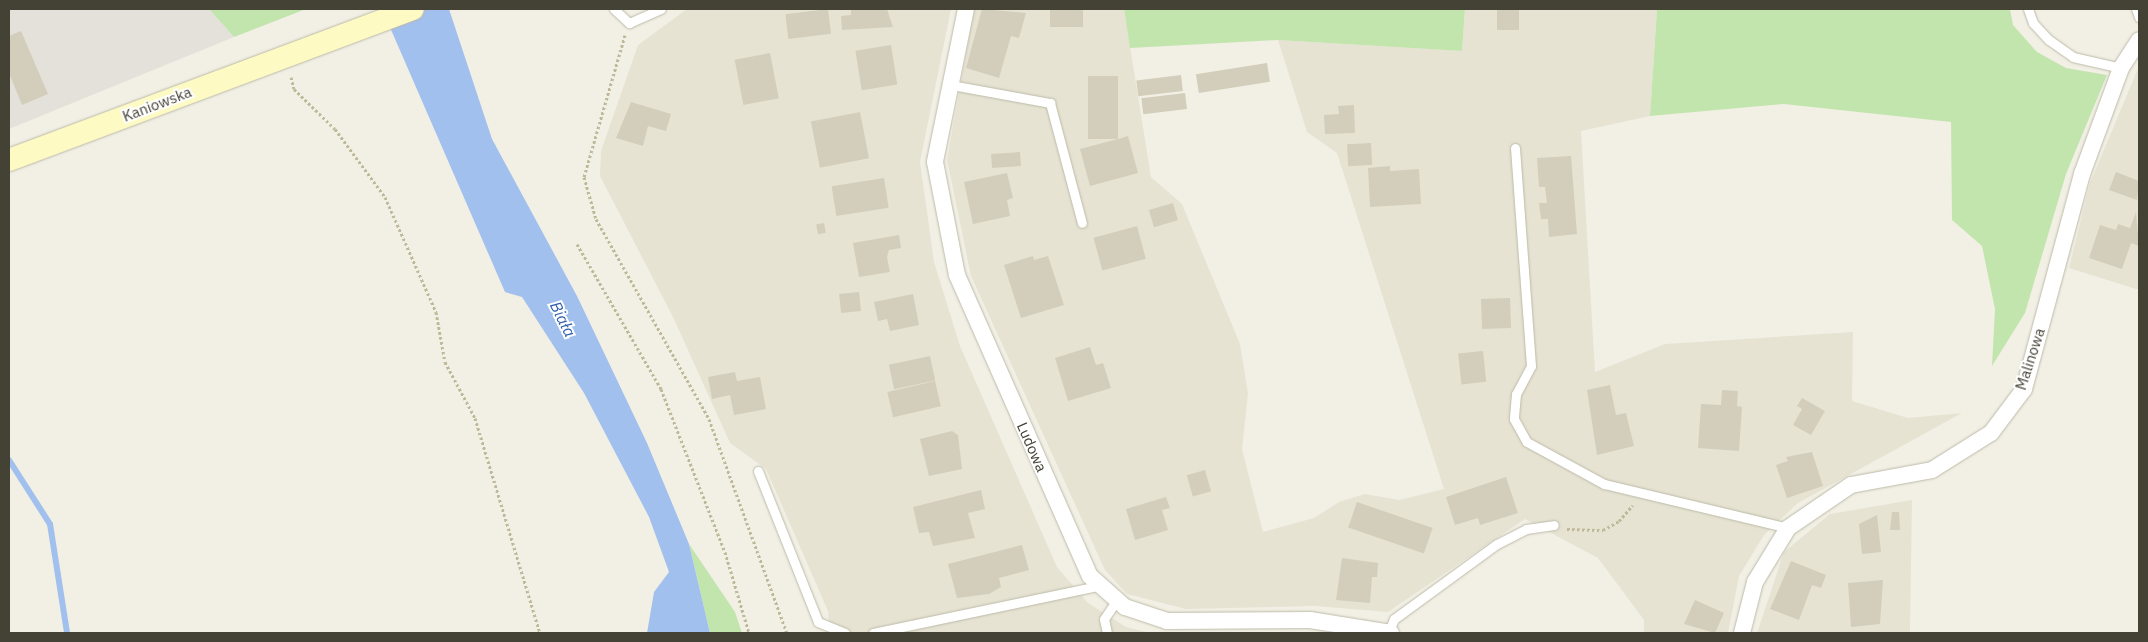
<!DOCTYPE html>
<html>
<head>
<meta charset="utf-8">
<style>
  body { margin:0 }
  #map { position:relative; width:2148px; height:642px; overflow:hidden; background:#f2f0e5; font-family:"IBM Plex Sans",sans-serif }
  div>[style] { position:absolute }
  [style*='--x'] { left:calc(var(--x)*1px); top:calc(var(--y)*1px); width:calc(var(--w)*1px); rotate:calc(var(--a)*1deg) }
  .residential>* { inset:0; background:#e6e3d3 }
  .industrial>* { inset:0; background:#e4e1da }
  .green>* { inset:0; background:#c2e5ae }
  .water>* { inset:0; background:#a2c0ee }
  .stream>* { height:6px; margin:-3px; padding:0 3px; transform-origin:3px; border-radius:3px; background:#a2c0ee }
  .building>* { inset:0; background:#d3cebb; transform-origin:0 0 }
  .path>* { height:3px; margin-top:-1.5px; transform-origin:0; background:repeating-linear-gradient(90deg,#beb999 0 2.5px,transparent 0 5px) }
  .roads { filter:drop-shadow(0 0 1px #bdbaa8) drop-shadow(0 0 1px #bdbaa8) }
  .lane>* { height:9px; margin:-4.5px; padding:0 4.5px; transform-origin:4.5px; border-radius:4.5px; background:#fff }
  .street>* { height:16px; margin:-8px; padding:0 8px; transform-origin:8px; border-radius:8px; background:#fff }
  .secondary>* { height:22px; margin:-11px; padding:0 11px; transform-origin:11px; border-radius:11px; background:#fdfac4 }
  span { translate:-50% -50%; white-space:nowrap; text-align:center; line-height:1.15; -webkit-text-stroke:4px #fff; paint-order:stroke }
  .street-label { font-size:15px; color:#444135 }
  .water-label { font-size:16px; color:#3160ac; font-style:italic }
  .frame { position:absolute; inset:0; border:10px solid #444135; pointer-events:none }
</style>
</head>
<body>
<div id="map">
  <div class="residential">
    <i style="clip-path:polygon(687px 9px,951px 9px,920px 162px,934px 262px,960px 346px,1057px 567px,1088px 603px,1126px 627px,1150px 633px,830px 633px,828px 611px,766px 469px,730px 443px,673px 317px,600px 176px,601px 151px,638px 45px)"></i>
    <i style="clip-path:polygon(974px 9px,1124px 9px,1151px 177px,1182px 204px,1240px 344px,1248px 394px,1242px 449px,1263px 532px,1314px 518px,1339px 502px,1365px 494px,1399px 500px,1444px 489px,1337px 153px,1307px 132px,1278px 40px,1462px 51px,1465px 9px,1657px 9px,1650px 116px,1581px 131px,1595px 372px,1665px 344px,1853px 332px,1852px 401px,1908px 418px,1962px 413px,1798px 503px,1764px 535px,1739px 576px,1728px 633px,1644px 633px,1644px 620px,1598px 558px,1525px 519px,1388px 612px,1315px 606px,1186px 609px,1127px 594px,1105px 570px,971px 276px,947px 160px)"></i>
    <i style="clip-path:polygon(2139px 66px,2139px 289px,2136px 289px,2069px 268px,2090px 183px)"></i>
    <i style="clip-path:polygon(1912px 500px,1910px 633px,1757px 633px,1784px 552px,1830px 514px)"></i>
  </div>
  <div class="industrial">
    <i style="clip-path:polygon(9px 9px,209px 9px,234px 37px,9px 129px)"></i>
  </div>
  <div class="green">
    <i style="clip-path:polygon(209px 9px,306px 9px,234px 37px)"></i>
    <i style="clip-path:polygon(1124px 9px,1465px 9px,1462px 51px,1278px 40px,1130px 48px)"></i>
    <i style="clip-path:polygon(1657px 9px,2010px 9px,2013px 25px,2037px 52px,2066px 68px,2107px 75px,2066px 174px,2025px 313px,1992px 366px,1995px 309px,1982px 246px,1952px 220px,1951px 122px,1784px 104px,1650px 116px)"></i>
    <i style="clip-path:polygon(689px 544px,735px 612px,742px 633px,710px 633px)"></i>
  </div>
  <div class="water">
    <i style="clip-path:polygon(382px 9px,449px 9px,492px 139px,577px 296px,647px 443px,689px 544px,710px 633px,647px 633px,654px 592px,669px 572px,649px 517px,584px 393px,522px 297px,505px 292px)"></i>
  </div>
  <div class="stream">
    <i style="--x:9;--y:460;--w:76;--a:57.4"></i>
    <i style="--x:50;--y:524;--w:110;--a:81.1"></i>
  </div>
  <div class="building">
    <i style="left:828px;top:9px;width:25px;height:43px;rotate:83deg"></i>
    <i style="clip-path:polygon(851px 9px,887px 9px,893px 27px,842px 30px,841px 16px,851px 15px)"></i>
    <i style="clip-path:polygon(982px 9px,1026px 13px,1019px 38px,1011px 36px,999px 78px,966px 68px)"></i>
    <i style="left:1050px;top:9px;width:33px;height:18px"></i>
    <i style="left:1497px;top:9px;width:22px;height:21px"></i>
    <i style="clip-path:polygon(21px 31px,48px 94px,22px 105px,9px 73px,9px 36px)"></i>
    <i style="left:891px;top:45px;width:40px;height:36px;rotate:81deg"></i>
    <i style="left:770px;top:53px;width:46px;height:36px;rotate:79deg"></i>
    <i style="left:1267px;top:63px;width:19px;height:72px;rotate:81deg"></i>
    <i style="left:1181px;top:75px;width:16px;height:45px;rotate:83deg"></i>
    <i style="clip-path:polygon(1088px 76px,1118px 76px,1118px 139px,1128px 136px,1138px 173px,1090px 186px,1080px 149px,1118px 139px,1088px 139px)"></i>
    <i style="left:1185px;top:93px;width:16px;height:44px;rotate:83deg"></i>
    <i style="clip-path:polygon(631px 102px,671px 114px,666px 131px,648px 126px,643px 146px,616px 138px)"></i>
    <i style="clip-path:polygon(1354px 105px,1355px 133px,1325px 134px,1324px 115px,1339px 114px,1338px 106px)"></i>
    <i style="left:860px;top:112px;width:47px;height:50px;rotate:79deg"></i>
    <i style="left:1371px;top:143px;width:22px;height:24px;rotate:87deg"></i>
    <i style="left:1020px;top:152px;width:14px;height:29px;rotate:86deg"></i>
    <i style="clip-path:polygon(1571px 156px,1577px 234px,1549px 237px,1548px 219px,1541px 219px,1539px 203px,1547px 203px,1545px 187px,1539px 187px,1537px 158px)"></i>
    <i style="clip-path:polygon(1390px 166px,1390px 171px,1419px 169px,1421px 204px,1370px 207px,1368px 168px)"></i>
    <i style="clip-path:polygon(2116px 172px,2139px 181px,2137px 200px,2109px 190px)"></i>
    <i style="clip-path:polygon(1007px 173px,1013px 198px,1007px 200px,1010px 216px,973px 224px,964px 182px)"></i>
    <i style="left:884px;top:178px;width:30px;height:53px;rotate:81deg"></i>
    <i style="left:1173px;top:203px;width:18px;height:25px;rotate:74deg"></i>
    <i style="clip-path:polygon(2136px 212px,2139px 246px,2131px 243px,2122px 269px,2089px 258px,2100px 225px,2116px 230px,2118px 224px,2130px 228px)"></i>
    <i style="left:824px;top:223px;width:10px;height:8px;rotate:79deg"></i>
    <i style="left:1137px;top:226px;width:34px;height:45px;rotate:75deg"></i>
    <i style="clip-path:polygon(899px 235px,901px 248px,889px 250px,887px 257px,890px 272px,859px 277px,853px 243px)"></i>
    <i style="clip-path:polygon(1033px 256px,1034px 260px,1048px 256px,1064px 305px,1021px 318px,1004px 265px)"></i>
    <i style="left:859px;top:292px;width:19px;height:20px;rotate:84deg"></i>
    <i style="clip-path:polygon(913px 294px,919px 325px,890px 331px,887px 319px,878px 321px,874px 302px)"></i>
    <i style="left:1510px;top:298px;width:30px;height:29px;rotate:88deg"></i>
    <i style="clip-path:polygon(1090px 347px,1096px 365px,1103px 363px,1111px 388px,1068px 401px,1055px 358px)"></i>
    <i style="left:1483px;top:351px;width:31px;height:25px;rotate:84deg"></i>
    <i style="left:930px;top:356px;width:25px;height:42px;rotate:78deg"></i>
    <i style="clip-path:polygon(735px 372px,737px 381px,760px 377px,766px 409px,734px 415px,730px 395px,712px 399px,708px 377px)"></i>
    <i style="left:935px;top:381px;width:26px;height:49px;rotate:77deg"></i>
    <i style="clip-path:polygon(1610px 385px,1616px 415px,1626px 413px,1634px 446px,1597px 455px,1587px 390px)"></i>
    <i style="clip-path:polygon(1722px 390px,1738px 391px,1737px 406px,1742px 407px,1739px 451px,1698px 448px,1701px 404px,1721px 405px)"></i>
    <i style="clip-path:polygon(1802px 398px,1825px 411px,1811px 435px,1793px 425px,1802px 409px,1797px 406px)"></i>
    <i style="clip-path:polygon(952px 431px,958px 435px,962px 469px,929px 476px,920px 439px)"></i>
    <i style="clip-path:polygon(1812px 452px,1823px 486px,1787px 498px,1776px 465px,1788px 461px,1786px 457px)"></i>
    <i style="left:1205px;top:470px;width:22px;height:19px;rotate:74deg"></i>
    <i style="clip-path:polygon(1506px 477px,1518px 513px,1480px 525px,1478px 518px,1455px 525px,1446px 497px)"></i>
    <i style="clip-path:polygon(981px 490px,985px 509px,968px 513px,975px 538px,933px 546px,929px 532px,919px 533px,913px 507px)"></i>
    <i style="clip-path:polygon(1166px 497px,1170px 508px,1162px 510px,1168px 530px,1135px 540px,1126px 509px)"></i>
    <i style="left:1357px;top:502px;width:80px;height:27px;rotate:19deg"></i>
    <i style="clip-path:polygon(1892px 512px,1899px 512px,1900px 530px,1890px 530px)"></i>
    <i style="clip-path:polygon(1877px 515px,1881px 552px,1862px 554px,1859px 524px)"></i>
    <i style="clip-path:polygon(1022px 545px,1029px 570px,999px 578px,1001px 587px,989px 594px,957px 598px,948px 564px)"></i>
    <i style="clip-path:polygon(1342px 558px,1378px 563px,1377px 577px,1372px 577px,1370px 603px,1336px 600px)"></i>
    <i style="clip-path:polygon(1791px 561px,1826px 575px,1821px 588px,1812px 585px,1799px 620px,1770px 609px)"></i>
    <i style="clip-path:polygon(1883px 580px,1880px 624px,1851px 627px,1848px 583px)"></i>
    <i style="clip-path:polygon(1695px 600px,1724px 613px,1715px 633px,1684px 624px)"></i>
  </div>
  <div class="path">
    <i style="--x:625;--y:35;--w:148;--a:106.1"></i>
    <i style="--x:584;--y:177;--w:44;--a:74.1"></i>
    <i style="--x:596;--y:219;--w:230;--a:60.5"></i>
    <i style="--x:709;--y:419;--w:228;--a:70"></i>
    <i style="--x:291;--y:77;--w:12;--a:76"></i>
    <i style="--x:294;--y:89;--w:57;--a:44.3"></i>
    <i style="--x:335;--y:129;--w:84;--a:53.7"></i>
    <i style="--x:385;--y:197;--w:126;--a:66.1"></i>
    <i style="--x:436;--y:312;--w:51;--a:79.8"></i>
    <i style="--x:445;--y:362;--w:64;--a:61.8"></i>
    <i style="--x:475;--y:418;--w:225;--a:73.2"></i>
    <i style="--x:577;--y:244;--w:168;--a:59.9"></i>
    <i style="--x:661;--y:389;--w:175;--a:68.6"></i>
    <i style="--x:725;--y:552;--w:84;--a:73.5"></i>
    <i style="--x:1567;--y:529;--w:36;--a:2"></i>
    <i style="--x:1603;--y:530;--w:18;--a:-29"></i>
    <i style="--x:1619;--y:521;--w:21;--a:-49"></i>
  </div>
  <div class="roads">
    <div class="lane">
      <i style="--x:614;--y:9;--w:21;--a:43"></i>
      <i style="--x:629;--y:23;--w:35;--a:-24"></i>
      <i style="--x:2028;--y:9;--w:15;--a:70"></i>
      <i style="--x:2033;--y:23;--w:23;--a:47"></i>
      <i style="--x:2049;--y:40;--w:29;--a:35"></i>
      <i style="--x:2073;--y:57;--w:49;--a:12.9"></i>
      <i style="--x:2136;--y:9;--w:9;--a:69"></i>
      <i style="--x:951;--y:85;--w:101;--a:10.3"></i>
      <i style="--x:1050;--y:103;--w:124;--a:75.1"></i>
      <i style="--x:1515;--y:148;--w:219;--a:85.8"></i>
      <i style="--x:1531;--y:366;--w:32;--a:118"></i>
      <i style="--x:1516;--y:394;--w:25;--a:95"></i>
      <i style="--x:1514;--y:419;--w:26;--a:61"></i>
      <i style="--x:1527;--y:442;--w:88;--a:28.6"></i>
      <i style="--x:1604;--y:484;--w:189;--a:13.4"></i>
      <i style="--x:758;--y:471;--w:162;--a:68.3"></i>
      <i style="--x:818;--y:622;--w:29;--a:22"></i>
      <i style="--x:873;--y:633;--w:230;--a:-11.8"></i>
      <i style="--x:1107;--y:633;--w:14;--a:-102"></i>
      <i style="--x:1104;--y:619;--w:22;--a:-56"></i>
      <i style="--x:1388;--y:633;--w:15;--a:-67"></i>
      <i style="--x:1394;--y:619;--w:127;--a:-36.1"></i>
      <i style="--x:1497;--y:544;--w:33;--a:-27"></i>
      <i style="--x:1526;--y:529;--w:28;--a:-8"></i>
    </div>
    <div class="street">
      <i style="--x:966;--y:9;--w:156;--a:101.5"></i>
      <i style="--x:935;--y:162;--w:115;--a:79"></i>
      <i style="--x:957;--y:275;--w:329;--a:66.2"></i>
      <i style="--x:1090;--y:576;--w:47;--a:41.5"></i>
      <i style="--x:1125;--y:607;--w:44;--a:18.4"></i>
      <i style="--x:1167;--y:621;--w:143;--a:-0.4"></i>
      <i style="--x:1310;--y:620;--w:82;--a:9.1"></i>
      <i style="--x:1742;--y:633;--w:53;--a:-75.7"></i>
      <i style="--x:1755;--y:582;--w:63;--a:-58.6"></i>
      <i style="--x:1788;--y:528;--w:76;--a:-34.3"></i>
      <i style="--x:1851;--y:485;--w:82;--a:-10.5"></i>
      <i style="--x:1932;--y:470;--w:70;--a:-32.1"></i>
      <i style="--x:1991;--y:433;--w:55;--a:-53.1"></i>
      <i style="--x:2024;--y:389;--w:223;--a:-74.9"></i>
      <i style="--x:2082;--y:174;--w:113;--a:-69.8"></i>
      <i style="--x:2121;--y:68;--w:33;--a:-57"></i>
    </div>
    <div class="secondary">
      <i style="--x:9;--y:160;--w:431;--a:-20.5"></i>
    </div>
  </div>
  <div class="street-label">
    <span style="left:157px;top:104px;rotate:-21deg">Kaniowska</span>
    <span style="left:2030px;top:359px;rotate:-72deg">Malinowa</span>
    <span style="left:1032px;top:447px;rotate:66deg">Ludowa</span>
  </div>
  <div class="water-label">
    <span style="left:563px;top:319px;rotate:63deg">Biała</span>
  </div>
  <div class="frame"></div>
</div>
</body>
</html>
